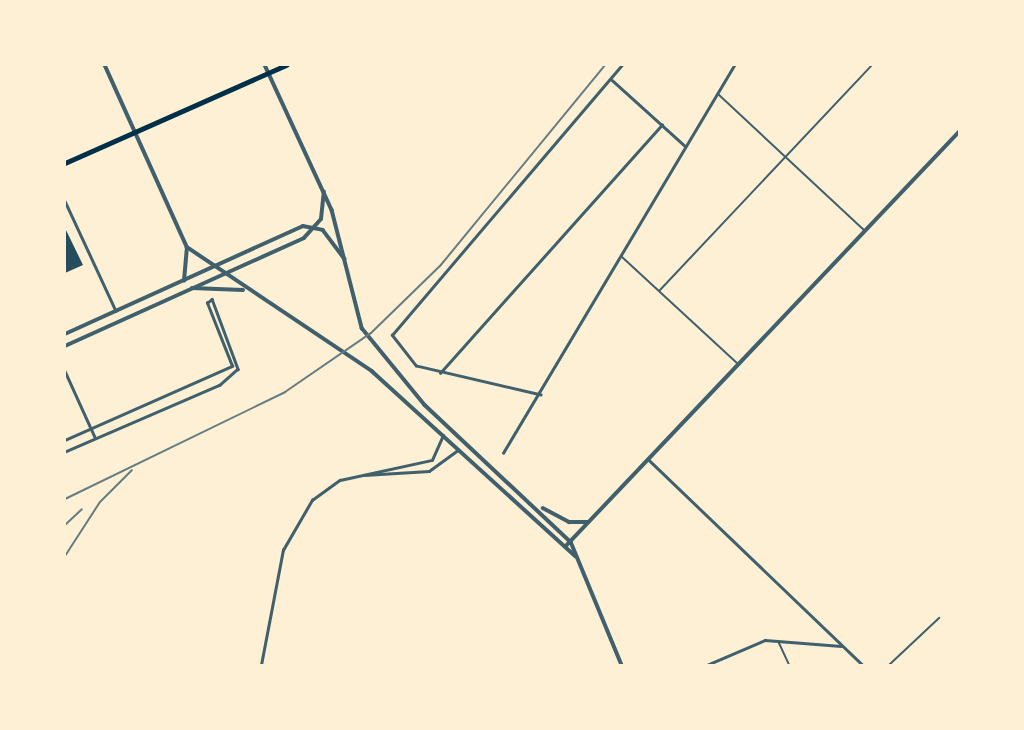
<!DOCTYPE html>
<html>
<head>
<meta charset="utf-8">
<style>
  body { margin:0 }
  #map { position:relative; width:1024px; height:730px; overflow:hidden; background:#fdf0d5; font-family:Cabin,sans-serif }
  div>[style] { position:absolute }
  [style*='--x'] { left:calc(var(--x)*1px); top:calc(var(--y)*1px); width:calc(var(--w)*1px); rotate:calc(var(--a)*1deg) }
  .building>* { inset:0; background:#264d5e }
  .service>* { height:2px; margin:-1px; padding:0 1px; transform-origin:1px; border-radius:1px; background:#3f606c }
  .minor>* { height:2.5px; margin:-1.25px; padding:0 1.25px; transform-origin:1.25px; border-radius:1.25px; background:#3f606c }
  .tertiary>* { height:3.5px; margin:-1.75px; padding:0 1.75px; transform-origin:1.75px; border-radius:1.75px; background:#3f606c }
  .primary>* { height:4.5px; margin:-2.25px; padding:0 2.25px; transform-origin:2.25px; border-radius:2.25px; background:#003049 }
  .rail>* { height:2px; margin:-1px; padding:0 1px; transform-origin:1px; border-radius:1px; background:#657d81 }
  span { translate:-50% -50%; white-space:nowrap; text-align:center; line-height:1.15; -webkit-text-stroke:7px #fdf0d5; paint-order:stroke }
  .frame { position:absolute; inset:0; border:66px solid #fdf0d5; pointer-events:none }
</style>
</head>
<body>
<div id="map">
  <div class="building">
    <i style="clip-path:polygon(65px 228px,83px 265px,65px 273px)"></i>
  </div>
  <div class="service">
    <i style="--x:718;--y:94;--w:201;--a:43"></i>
    <i style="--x:622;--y:257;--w:156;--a:42.7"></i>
    <i style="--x:660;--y:290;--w:309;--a:-46.7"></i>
    <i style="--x:778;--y:641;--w:26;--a:65"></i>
    <i style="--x:889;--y:665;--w:69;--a:-43.2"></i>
  </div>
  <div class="minor">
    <i style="--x:612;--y:80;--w:98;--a:42.1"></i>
    <i style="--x:65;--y:201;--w:121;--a:65.1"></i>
    <i style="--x:65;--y:371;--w:72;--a:65.6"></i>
    <i style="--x:440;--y:373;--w:333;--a:-48.2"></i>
    <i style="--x:541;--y:395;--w:128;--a:-166.9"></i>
    <i style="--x:416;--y:366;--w:39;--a:-128"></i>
    <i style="--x:392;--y:335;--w:355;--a:-49.6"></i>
    <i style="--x:65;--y:440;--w:183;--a:-23.9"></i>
    <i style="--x:232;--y:366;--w:68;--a:-111.6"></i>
    <i style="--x:207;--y:303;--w:6;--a:-39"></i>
    <i style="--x:212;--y:299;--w:75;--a:69.6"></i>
    <i style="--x:238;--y:369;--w:24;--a:138"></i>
    <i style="--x:220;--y:385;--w:169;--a:156.6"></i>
    <i style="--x:503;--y:453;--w:452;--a:-59.2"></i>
    <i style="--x:649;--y:460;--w:296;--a:43.8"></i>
    <i style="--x:364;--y:475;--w:65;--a:-3.5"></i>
    <i style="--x:429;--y:471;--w:36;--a:-36"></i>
    <i style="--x:261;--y:665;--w:117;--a:-79.2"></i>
    <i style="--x:283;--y:550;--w:58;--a:-59.9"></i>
    <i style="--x:312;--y:500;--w:34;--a:-36"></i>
    <i style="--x:340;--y:480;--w:94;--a:-12.3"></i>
    <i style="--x:432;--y:460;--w:27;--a:-66"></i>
    <i style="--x:707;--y:665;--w:63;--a:-23.3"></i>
    <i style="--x:765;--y:640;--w:76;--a:4.5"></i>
  </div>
  <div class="tertiary">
    <i style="--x:105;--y:65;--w:200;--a:65.7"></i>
    <i style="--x:187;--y:247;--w:223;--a:33.8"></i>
    <i style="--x:372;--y:371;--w:275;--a:42.3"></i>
    <i style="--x:265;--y:65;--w:160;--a:65.2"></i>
    <i style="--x:332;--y:210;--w:122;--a:75.7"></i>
    <i style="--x:362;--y:328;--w:99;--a:50.7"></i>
    <i style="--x:425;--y:405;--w:200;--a:43.2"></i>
    <i style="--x:571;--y:542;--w:133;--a:67.5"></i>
    <i style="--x:184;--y:281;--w:33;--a:-85"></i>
    <i style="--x:192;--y:288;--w:51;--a:2.2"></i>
    <i style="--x:65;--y:334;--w:261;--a:-24.4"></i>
    <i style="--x:303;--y:226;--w:20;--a:11"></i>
    <i style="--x:323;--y:230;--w:36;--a:53"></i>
    <i style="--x:65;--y:346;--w:262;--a:-24.3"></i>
    <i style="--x:304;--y:238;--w:25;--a:-48"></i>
    <i style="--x:321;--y:219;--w:27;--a:-84"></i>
    <i style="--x:543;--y:508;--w:30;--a:28"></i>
    <i style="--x:569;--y:522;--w:19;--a:0"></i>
    <i style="--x:565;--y:547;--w:572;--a:-46.49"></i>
  </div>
  <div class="primary">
    <i style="--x:65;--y:163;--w:242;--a:-23.9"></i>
  </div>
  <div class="rail">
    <i style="--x:65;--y:499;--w:245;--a:-25.9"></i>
    <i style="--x:285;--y:392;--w:104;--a:-34.5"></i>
    <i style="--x:371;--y:333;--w:96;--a:-44.2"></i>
    <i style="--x:440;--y:266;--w:260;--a:-50.6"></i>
    <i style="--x:65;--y:525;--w:23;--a:-43"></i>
    <i style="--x:65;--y:556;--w:64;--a:-57.1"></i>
    <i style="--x:100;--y:502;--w:45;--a:-45"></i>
  </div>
  <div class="frame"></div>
</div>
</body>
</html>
